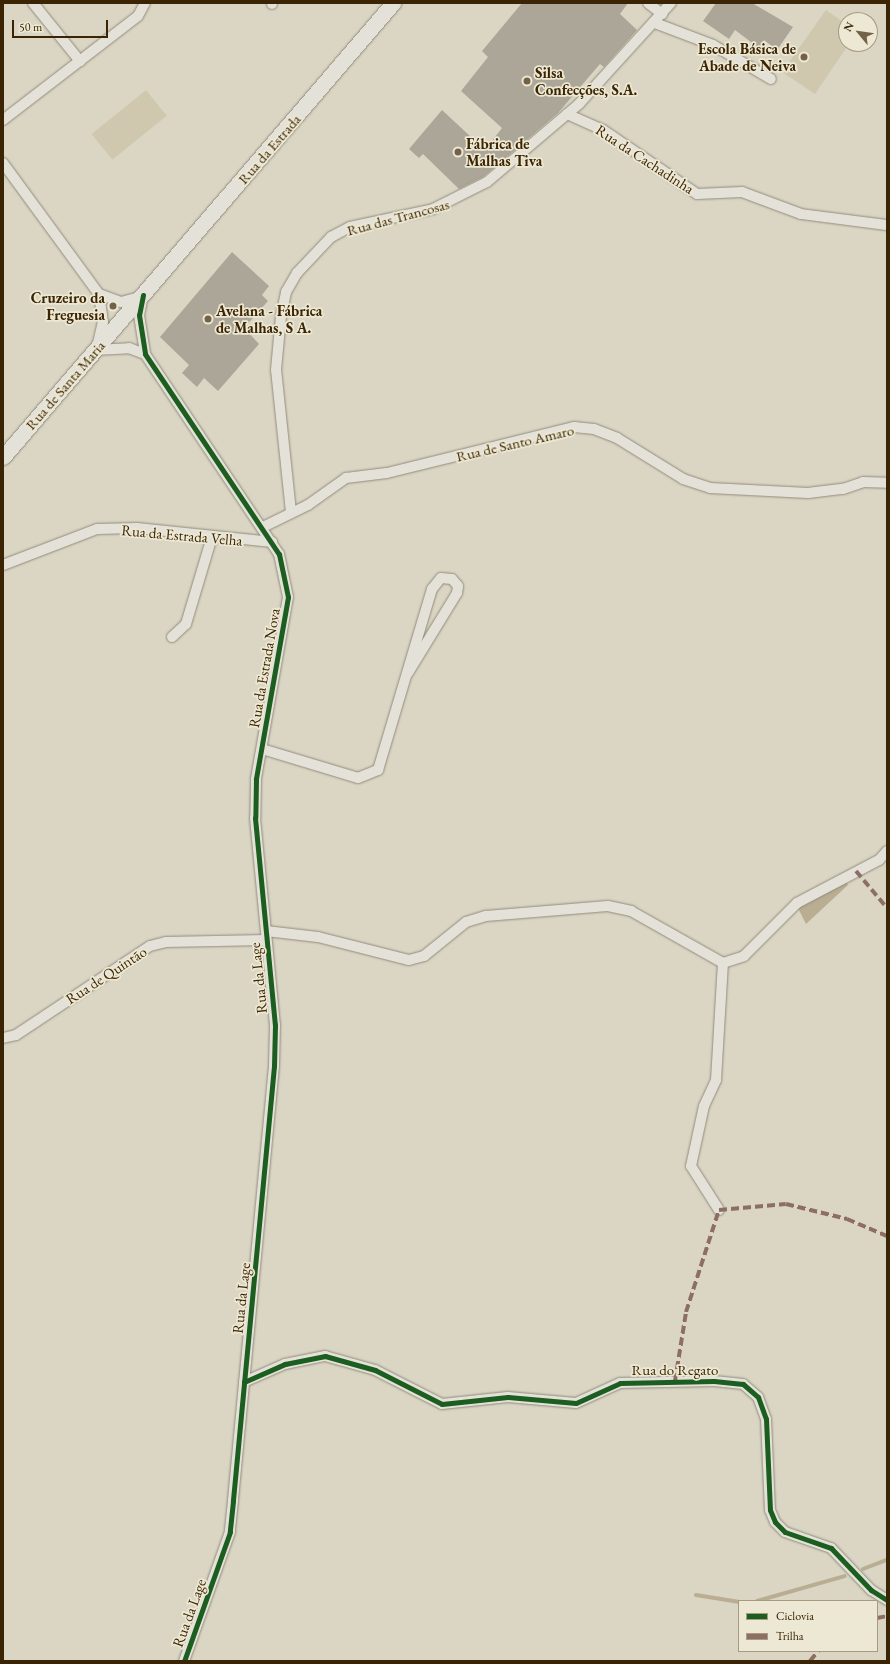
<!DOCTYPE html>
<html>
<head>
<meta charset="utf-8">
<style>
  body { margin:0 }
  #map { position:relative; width:890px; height:1664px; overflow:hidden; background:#dbd6c4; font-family:"EB Garamond",serif }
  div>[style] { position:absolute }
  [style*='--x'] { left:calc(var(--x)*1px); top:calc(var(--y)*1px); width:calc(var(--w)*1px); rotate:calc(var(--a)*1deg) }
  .green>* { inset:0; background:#d0c8ae; transform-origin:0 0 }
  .water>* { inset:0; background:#b9ae92 }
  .stream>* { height:4px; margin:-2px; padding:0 2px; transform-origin:2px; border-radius:2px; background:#b9ae92 }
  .building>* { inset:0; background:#aba697 }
  .roads { filter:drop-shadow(0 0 1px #918b7c) drop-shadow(0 0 1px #918b7c) }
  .minor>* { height:10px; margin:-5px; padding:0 5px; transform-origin:5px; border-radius:5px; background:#e4e1d8 }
  .secondary>* { height:15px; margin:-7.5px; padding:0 7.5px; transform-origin:7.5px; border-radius:7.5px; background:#e4e1d8 }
  .quiet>* { height:4px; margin-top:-2px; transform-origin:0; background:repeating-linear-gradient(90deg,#8d6e63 0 8px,transparent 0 12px) }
  .cycleway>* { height:5px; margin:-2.5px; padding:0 2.5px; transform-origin:2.5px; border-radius:2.5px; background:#1b5e20 }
  .dots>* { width:11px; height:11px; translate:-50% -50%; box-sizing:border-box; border:2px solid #ede8d3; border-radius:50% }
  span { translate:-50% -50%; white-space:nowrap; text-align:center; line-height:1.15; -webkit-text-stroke:3.5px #ede8d3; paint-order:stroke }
  .poi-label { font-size:15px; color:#3b2403; font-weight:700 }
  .right { translate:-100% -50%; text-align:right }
  .left { translate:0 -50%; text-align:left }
  .street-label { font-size:15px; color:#3b2403 }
  .frame { position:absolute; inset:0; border:4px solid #3b2403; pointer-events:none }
  .legend { position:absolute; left:738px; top:1600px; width:140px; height:52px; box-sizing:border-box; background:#ede8d3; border:1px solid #a69a80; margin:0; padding:5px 7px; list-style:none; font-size:12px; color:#3b2403 }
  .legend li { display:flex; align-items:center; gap:8px; height:20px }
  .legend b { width:20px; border:1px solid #a69a80 }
  .north { position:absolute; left:838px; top:12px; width:40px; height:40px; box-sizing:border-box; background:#ede8d3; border:1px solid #a69a80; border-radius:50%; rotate:299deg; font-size:11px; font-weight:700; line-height:16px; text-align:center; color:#3b2403 }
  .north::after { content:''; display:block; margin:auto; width:14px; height:18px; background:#736247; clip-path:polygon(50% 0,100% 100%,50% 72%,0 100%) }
  .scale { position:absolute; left:12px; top:20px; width:96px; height:18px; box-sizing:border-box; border:2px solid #3b2403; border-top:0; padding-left:5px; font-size:12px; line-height:14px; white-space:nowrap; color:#3b2403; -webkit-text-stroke:3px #ede8d3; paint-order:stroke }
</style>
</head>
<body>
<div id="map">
  <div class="green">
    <i style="clip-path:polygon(826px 10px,846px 24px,849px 44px,815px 94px,782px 72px)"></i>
    <i style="left:146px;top:90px;width:33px;height:70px;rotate:51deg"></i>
  </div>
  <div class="water">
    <i style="clip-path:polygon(846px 881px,848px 885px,806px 924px,798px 908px)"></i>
  </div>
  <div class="stream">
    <i style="--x:863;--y:1569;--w:26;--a:-21"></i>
    <i style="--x:696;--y:1595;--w:44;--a:9.2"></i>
    <i style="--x:757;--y:1601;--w:91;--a:-15.9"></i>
  </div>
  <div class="building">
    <i style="clip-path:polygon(522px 3px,628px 3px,620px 14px,637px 30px,604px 67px,600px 64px,558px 113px,483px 177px,459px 189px,423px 154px,419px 158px,409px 149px,442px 110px,485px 150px,502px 128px,461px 91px,488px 57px,482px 51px)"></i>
    <i style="clip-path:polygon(716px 3px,752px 3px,793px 27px,777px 50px,764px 40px,759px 48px,735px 30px,729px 39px,703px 21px)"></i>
    <i style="clip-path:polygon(232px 252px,269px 286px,262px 295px,268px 301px,244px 328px,259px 344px,218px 391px,204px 378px,197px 387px,182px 373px,189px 365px,160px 337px)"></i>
  </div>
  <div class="roads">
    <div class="minor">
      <i style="--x:33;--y:3;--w:75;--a:51"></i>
      <i style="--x:648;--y:3;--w:18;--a:38"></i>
      <i style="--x:272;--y:4;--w:1;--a:-90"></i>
      <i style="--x:655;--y:23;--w:62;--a:20.8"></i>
      <i style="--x:713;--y:45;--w:67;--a:30.4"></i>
      <i style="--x:567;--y:114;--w:39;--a:24"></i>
      <i style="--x:603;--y:130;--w:114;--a:34.2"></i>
      <i style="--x:697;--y:194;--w:45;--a:-2.5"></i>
      <i style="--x:742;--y:192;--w:63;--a:20.4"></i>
      <i style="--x:801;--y:214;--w:87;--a:7.3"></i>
      <i style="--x:3;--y:120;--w:170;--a:-37.6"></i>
      <i style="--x:138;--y:16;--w:15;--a:-62"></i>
      <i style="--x:3;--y:163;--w:162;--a:53.8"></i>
      <i style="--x:99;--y:294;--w:23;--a:20"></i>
      <i style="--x:121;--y:302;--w:20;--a:-15"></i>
      <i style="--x:143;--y:295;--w:20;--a:101"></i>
      <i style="--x:139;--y:315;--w:39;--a:81"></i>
      <i style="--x:145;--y:354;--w:241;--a:56.2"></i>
      <i style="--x:279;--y:554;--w:44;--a:78.2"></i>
      <i style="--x:288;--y:597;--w:185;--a:100"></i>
      <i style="--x:256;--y:779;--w:39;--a:91"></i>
      <i style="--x:255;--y:818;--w:208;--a:84.5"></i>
      <i style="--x:275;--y:1025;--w:41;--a:91.4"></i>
      <i style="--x:274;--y:1066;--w:437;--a:95.4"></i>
      <i style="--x:233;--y:1501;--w:31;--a:96"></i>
      <i style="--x:230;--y:1532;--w:137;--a:109.6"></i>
      <i style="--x:98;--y:343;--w:22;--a:-77"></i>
      <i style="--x:103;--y:322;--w:28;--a:-98"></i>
      <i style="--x:95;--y:350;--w:34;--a:-3"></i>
      <i style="--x:129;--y:348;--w:17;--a:21"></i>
      <i style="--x:291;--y:512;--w:143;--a:-96"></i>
      <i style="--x:276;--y:370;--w:54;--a:-84.7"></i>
      <i style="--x:281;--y:316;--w:25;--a:-78"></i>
      <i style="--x:286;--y:292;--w:22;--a:-60"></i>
      <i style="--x:297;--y:273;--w:50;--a:-46.6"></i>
      <i style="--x:331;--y:237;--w:21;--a:-28"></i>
      <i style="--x:350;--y:227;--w:85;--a:-12.2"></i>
      <i style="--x:433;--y:209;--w:60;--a:-26.6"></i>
      <i style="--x:487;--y:182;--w:121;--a:-40.3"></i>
      <i style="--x:579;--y:104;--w:137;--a:-47.7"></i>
      <i style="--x:263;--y:527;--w:50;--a:-26.1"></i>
      <i style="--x:308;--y:505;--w:47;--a:-35.4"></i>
      <i style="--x:346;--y:478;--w:41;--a:-7"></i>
      <i style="--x:387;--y:473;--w:193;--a:-13.8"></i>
      <i style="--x:574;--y:427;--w:20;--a:6"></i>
      <i style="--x:594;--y:429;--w:25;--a:21"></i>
      <i style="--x:617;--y:438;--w:78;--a:31.8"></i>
      <i style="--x:683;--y:479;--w:28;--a:18"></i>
      <i style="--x:710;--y:488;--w:98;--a:2.9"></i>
      <i style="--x:808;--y:493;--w:35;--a:-7"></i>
      <i style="--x:843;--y:489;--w:21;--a:-19"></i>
      <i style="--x:863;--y:482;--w:24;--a:2"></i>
      <i style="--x:3;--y:565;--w:101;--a:-21"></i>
      <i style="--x:97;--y:529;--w:40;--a:-1.4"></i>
      <i style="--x:137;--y:528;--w:136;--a:5.9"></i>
      <i style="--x:172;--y:637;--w:19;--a:-43"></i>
      <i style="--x:186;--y:624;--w:91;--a:-73.4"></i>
      <i style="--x:262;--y:749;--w:100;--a:16.8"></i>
      <i style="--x:358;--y:778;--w:22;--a:-22"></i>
      <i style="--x:378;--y:770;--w:189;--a:-73.4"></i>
      <i style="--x:432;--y:589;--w:14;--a:-51"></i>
      <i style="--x:441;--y:578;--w:11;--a:5"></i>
      <i style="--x:452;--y:579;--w:9;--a:49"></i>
      <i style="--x:458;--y:586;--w:7;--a:98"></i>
      <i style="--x:457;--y:593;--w:94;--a:121.5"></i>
      <i style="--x:266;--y:931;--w:52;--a:6.6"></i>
      <i style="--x:318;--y:937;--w:94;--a:14.2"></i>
      <i style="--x:409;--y:960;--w:16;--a:-15"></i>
      <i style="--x:424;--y:956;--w:54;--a:-39"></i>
      <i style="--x:466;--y:922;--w:21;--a:-17"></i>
      <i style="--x:486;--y:916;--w:122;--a:-4.7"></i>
      <i style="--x:608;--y:906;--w:24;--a:12"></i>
      <i style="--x:631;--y:911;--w:106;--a:29.5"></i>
      <i style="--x:723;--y:963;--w:22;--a:-18"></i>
      <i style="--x:744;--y:956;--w:75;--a:-45"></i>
      <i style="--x:797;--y:903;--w:93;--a:-27.7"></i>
      <i style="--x:879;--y:860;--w:12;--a:-48"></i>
      <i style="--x:3;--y:1038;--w:13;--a:-13"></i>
      <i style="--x:16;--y:1035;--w:161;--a:-33.6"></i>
      <i style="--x:150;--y:946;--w:16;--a:-14"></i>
      <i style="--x:166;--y:942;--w:100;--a:-1.1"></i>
      <i style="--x:719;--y:1210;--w:52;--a:-122.5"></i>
      <i style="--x:691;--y:1166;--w:61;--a:-77.8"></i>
      <i style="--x:704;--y:1106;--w:29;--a:-65"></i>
      <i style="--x:716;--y:1080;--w:117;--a:-86.6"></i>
      <i style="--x:244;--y:1382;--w:45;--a:-23.7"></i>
      <i style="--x:285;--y:1364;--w:41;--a:-11.3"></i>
      <i style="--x:325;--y:1356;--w:52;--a:15.6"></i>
      <i style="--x:375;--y:1370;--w:75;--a:26.9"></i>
      <i style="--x:442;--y:1404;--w:66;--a:-6.1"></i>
      <i style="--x:508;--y:1397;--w:68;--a:5"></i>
      <i style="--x:576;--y:1403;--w:48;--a:-24.4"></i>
      <i style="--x:620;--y:1383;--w:94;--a:-1.2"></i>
      <i style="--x:714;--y:1381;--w:29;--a:6"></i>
      <i style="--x:743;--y:1384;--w:20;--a:41"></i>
      <i style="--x:758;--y:1397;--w:23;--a:70"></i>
      <i style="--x:766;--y:1419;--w:91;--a:87.5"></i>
      <i style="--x:770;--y:1510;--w:13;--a:67"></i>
      <i style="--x:775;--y:1522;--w:14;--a:45"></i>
      <i style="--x:785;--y:1532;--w:49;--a:19.2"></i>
      <i style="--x:831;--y:1548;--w:58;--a:46.4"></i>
      <i style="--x:871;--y:1590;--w:19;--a:32"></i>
    </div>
    <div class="secondary">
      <i style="--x:3;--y:457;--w:599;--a:-49.34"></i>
    </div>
  </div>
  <div class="quiet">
    <i style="--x:856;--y:871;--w:48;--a:50"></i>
    <i style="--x:675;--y:1381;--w:70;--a:-80.9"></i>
    <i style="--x:686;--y:1312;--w:107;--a:-72.1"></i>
    <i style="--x:719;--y:1210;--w:67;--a:-5.1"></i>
    <i style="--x:786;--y:1204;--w:63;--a:13.8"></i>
    <i style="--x:847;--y:1219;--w:43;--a:23"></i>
    <i style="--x:877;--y:1618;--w:10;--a:-11"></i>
    <i style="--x:810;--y:1661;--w:13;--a:-51"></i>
  </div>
  <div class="cycleway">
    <i style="--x:143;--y:295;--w:20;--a:101"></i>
    <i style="--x:139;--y:315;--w:39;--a:81"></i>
    <i style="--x:145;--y:354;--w:241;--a:56.2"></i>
    <i style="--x:279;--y:554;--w:44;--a:78.2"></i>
    <i style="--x:288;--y:597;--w:185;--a:100"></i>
    <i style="--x:256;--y:779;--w:39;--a:91"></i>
    <i style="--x:255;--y:818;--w:208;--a:84.5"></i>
    <i style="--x:275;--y:1025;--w:41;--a:91.4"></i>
    <i style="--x:274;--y:1066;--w:437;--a:95.4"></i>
    <i style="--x:233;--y:1501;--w:31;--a:96"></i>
    <i style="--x:230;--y:1532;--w:137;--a:109.6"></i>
    <i style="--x:244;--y:1382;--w:45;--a:-23.7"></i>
    <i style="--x:285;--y:1364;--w:41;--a:-11.3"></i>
    <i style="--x:325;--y:1356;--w:52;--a:15.6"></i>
    <i style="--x:375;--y:1370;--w:75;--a:26.9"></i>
    <i style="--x:442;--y:1404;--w:66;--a:-6.1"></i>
    <i style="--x:508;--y:1397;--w:68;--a:5"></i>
    <i style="--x:576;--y:1403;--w:48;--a:-24.4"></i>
    <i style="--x:620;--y:1383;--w:94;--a:-1.2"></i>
    <i style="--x:714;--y:1381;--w:29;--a:6"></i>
    <i style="--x:743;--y:1384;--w:20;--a:41"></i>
    <i style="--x:758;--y:1397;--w:23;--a:70"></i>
    <i style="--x:766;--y:1419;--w:91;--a:87.5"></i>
    <i style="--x:770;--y:1510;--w:13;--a:67"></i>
    <i style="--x:775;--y:1522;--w:14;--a:45"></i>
    <i style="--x:785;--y:1532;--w:49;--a:19.2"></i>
    <i style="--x:831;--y:1548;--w:58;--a:46.4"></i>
    <i style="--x:871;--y:1590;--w:19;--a:32"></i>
  </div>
  <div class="dots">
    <i style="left:804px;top:57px;background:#736247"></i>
    <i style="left:527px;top:81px;background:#736247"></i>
    <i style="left:458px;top:152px;background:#736247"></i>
    <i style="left:113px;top:306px;background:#736247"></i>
    <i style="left:208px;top:319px;background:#736247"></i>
  </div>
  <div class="poi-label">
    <span class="right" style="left:796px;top:57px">Escola Básica de<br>Abade de Neiva</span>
    <span class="left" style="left:535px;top:81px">Silsa<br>Confecções, S.A.</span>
    <span class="left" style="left:466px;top:152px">Fábrica de<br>Malhas Tiva</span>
    <span class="right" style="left:105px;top:306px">Cruzeiro da<br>Freguesia</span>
    <span class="left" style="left:216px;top:319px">Avelana - Fábrica<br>de Malhas, S A.</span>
  </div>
  <div class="street-label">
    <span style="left:269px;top:149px;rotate:-49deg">Rua da Estrada</span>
    <span style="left:645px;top:159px;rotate:33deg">Rua da Cachadinha</span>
    <span style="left:398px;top:217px;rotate:-15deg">Rua das Trancosas</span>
    <span style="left:65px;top:385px;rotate:-49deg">Rua de Santa Maria</span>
    <span style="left:515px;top:443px;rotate:-13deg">Rua de Santo Amaro</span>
    <span style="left:182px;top:535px;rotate:5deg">Rua da Estrada Velha</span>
    <span style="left:264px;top:668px;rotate:-80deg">Rua da Estrada Nova</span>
    <span style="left:106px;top:975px;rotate:-33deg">Rua de Quintão</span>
    <span style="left:258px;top:978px;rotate:-96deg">Rua da Lage</span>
    <span style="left:241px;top:1298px;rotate:-84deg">Rua da Lage</span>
    <span style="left:675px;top:1370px">Rua do Regato</span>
    <span style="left:189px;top:1613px;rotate:-70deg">Rua da Lage</span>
  </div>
  <div class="frame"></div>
  <ul class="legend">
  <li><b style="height:5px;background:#1b5e20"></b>Ciclovia</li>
  <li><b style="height:5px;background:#8d6e63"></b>Trilha</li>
  </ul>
  <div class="north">N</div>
  <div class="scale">50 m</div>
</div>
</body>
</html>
